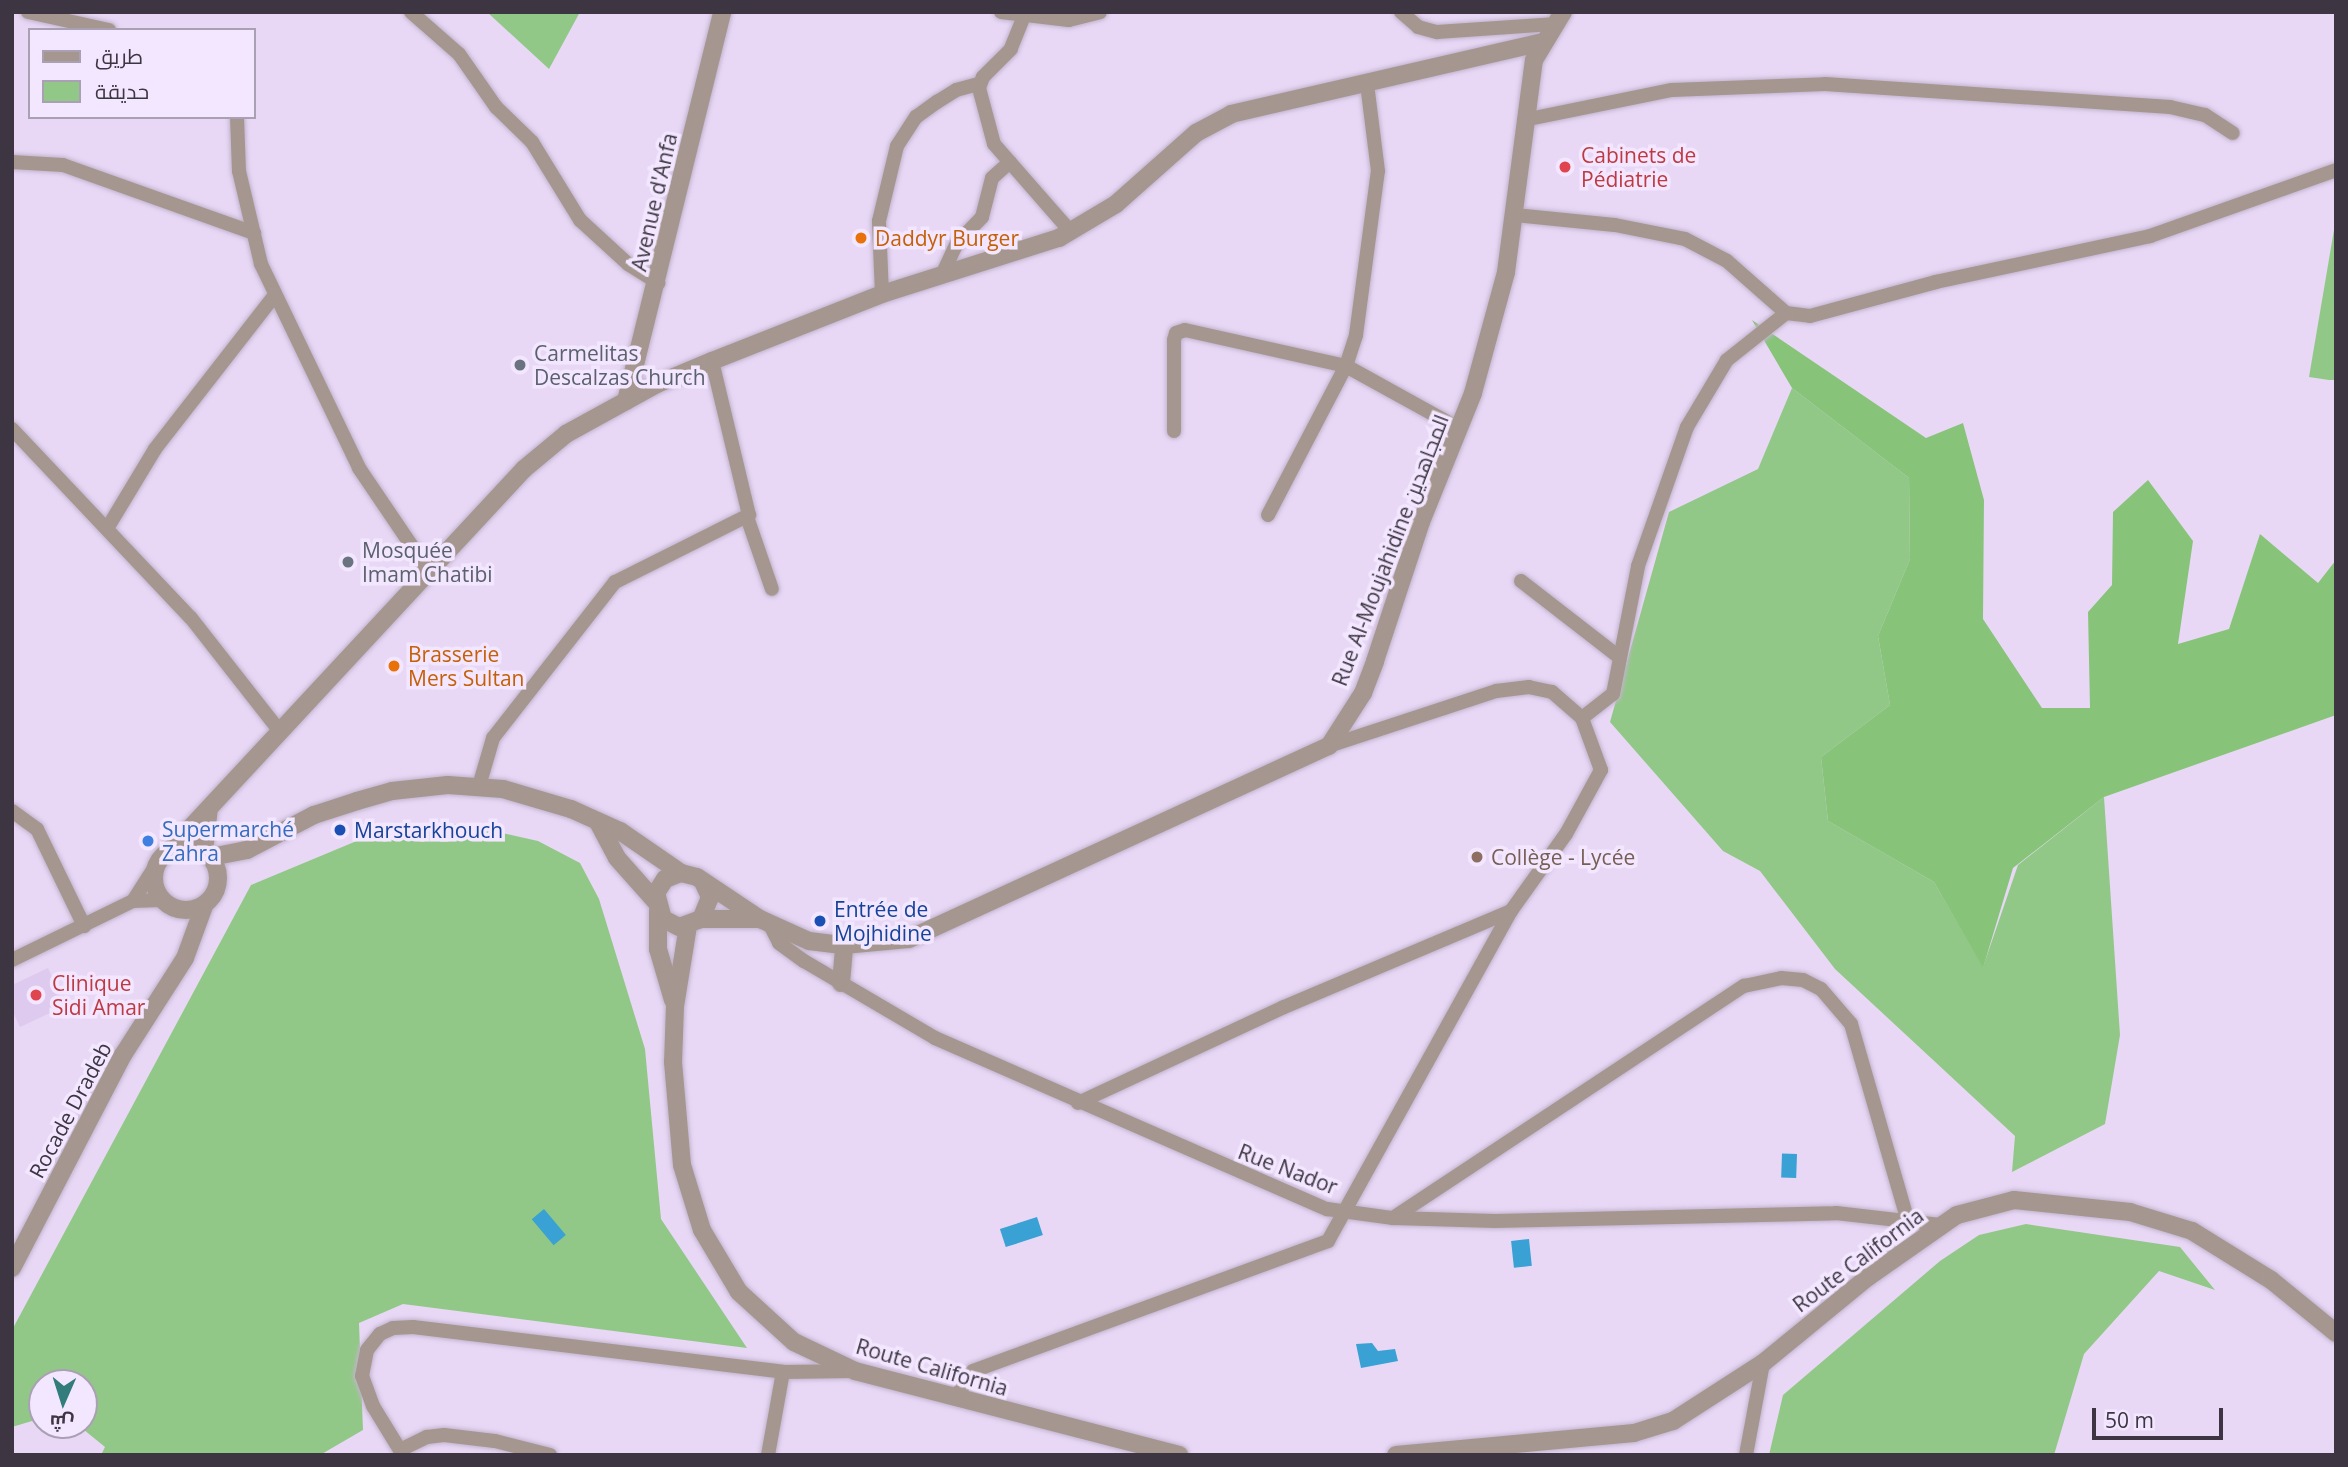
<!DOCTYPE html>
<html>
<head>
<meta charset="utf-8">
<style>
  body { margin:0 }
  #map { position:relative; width:2348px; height:1467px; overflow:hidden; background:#e8d8f6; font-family:"Open Sans",Cairo,sans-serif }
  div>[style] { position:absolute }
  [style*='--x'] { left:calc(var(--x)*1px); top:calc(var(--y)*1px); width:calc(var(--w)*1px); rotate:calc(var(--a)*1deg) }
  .built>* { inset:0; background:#ddcaee }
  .green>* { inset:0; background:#92c887 }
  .forest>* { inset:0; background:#87c47a }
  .water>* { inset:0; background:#39a1d4; transform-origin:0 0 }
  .roads { filter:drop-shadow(0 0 2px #c2b4ce) drop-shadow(0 0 2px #c2b4ce) }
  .minor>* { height:14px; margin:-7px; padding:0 7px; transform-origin:7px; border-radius:7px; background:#a59790 }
  .tertiary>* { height:18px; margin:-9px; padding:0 9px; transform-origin:9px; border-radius:9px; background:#a59790 }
  .tertiary>.ring { margin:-9px; padding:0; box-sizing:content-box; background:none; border:18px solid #a59790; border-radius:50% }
  .dots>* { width:19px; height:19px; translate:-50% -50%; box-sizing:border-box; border:4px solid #f3e7ff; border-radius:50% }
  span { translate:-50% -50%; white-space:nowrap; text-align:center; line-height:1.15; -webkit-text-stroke:7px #f3e7ff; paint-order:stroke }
  .health-label { font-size:21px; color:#be3a42 }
  .left { translate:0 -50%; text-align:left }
  .street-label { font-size:21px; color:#3d3642 }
  .food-label { font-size:21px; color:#c56008 }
  .worship-label { font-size:21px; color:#5b616d }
  .shop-label { font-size:21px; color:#366cbe }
  .transit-label { font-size:21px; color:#164399 }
  .education-label { font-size:21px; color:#785e54 }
  .frame { position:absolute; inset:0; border:14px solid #3d3642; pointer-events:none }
  .legend { position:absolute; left:28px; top:28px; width:228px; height:91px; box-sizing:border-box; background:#f3e7ff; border:2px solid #aaa0b3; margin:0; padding:9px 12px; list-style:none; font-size:21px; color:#3d3642 }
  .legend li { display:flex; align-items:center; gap:14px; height:35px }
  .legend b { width:35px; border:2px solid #aaa0b3 }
  .north { position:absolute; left:28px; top:1369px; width:70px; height:70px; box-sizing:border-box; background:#f3e7ff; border:2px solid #aaa0b3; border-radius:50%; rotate:183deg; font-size:19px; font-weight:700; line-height:28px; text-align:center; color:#3d3642 }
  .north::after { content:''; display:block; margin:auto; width:24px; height:32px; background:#337c7c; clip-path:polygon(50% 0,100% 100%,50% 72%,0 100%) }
  .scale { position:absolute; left:2092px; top:1408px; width:131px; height:32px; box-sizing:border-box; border:4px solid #3d3642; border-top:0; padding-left:9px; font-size:21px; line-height:24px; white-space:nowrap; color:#3d3642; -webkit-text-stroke:5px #f3e7ff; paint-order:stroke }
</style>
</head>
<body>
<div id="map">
  <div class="built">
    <i style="clip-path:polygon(48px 968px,65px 1006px,20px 1027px,12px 1010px,12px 985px)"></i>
  </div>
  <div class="green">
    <i style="clip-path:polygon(487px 12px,580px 12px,549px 69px)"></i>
    <i style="clip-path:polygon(2336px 218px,2336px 380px,2329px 380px,2309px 377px)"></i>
    <i style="clip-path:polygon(1792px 388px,1909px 478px,1910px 559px,1878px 636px,1890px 705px,1821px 757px,1828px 821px,1934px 882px,1983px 967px,2018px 865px,2104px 797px,2120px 1035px,2105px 1124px,2012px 1172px,2015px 1136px,1835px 969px,1760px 871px,1723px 851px,1610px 722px,1669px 512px,1758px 469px)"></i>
    <i style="clip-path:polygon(462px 824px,538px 841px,580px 863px,599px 899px,645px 1049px,661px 1219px,747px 1348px,403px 1304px,359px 1323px,363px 1430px,320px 1455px,101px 1455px,105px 1447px,78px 1425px,84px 1425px,84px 1383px,42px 1383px,42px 1418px,12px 1427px,12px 1330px,251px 885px,383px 830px)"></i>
    <i style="clip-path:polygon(2026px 1224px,2180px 1247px,2215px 1290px,2159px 1271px,2084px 1354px,2054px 1455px,1769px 1455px,1783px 1395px,1940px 1261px,1979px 1235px)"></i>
  </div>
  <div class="forest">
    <i style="clip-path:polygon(1752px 320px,1926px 438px,1963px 423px,1984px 500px,1983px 619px,2042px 708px,2090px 708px,2088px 612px,2112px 585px,2113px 512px,2148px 480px,2193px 541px,2178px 644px,2229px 629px,2260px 534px,2318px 583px,2336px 560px,2336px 715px,2104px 797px,2013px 868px,1983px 968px,1934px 882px,1828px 821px,1821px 757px,1890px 705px,1878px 636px,1910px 559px,1909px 478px,1792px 388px)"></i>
  </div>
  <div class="water">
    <i style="left:1797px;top:1154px;width:24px;height:15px;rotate:92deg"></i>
    <i style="left:544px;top:1209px;width:34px;height:16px;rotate:50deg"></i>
    <i style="left:1037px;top:1217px;width:19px;height:39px;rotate:72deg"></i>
    <i style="left:1529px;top:1239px;width:27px;height:18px;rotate:84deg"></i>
    <i style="clip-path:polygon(1372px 1343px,1378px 1351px,1395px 1349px,1398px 1361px,1361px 1368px,1356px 1344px)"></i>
  </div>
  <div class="roads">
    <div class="minor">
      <i style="--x:28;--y:12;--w:83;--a:12.5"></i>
      <i style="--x:411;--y:12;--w:64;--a:41.2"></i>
      <i style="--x:459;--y:54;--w:65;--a:55.1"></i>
      <i style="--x:496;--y:107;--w:50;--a:44.2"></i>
      <i style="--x:532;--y:142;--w:92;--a:58.4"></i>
      <i style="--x:580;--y:220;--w:65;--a:42.5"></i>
      <i style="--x:628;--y:264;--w:36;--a:32"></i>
      <i style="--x:1001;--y:12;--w:68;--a:6.7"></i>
      <i style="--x:1069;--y:20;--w:32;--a:-14"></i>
      <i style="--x:1401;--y:12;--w:23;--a:41"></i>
      <i style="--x:1418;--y:27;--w:20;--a:15"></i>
      <i style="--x:1437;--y:32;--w:116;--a:-3.9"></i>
      <i style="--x:1024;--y:16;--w:35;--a:112"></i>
      <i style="--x:1011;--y:49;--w:40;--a:135"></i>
      <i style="--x:983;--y:77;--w:12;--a:110"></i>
      <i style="--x:979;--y:88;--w:58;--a:75"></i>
      <i style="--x:994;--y:144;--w:117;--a:48.8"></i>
      <i style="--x:237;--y:117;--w:54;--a:87.9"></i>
      <i style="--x:239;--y:171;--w:96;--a:76.7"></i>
      <i style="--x:261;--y:264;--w:226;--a:64.3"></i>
      <i style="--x:359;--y:468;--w:127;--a:55.9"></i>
      <i style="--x:1524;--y:120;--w:151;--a:-11.5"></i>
      <i style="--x:1672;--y:90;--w:153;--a:-2.2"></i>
      <i style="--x:1825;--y:84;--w:346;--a:3.8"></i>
      <i style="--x:2170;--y:107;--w:36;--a:13"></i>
      <i style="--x:2205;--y:115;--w:33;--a:33"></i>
      <i style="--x:12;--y:162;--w:51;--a:3.4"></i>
      <i style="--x:63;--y:165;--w:203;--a:19.6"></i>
      <i style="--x:1515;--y:215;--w:100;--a:5.7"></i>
      <i style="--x:1615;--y:225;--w:71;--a:11.3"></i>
      <i style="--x:1685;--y:239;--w:47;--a:27.6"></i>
      <i style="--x:1727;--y:261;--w:79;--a:41.4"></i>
      <i style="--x:1786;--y:313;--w:24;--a:7"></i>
      <i style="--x:1810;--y:316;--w:131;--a:-15.1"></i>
      <i style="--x:1936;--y:282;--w:219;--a:-12.1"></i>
      <i style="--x:2150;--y:236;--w:197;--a:-19.5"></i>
      <i style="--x:942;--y:275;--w:35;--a:-65"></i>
      <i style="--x:957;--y:243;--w:36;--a:-46"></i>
      <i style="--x:982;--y:217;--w:40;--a:-75.6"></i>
      <i style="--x:992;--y:178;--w:24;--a:-42"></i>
      <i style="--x:882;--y:294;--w:73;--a:-92.4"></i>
      <i style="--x:879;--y:221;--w:77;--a:-76.5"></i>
      <i style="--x:897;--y:146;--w:35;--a:-57"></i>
      <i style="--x:916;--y:117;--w:26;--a:-36"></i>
      <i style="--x:937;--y:102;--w:22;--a:-32"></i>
      <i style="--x:956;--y:90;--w:24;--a:-15"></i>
      <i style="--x:12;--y:429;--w:260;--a:46.6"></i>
      <i style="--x:191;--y:618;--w:141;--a:51.9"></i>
      <i style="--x:1174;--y:431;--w:91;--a:-90"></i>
      <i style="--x:1174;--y:340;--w:7;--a:-74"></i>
      <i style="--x:1176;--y:333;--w:9;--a:-18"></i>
      <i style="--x:1185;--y:330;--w:165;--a:12.6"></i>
      <i style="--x:1346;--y:366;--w:130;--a:28.9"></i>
      <i style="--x:1268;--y:515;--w:168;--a:-62.4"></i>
      <i style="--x:1346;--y:366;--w:33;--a:-72"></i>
      <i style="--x:1356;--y:335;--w:165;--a:-82.4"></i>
      <i style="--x:1378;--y:171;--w:88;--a:-97.2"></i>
      <i style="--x:747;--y:517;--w:76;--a:70.9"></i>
      <i style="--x:108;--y:527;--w:91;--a:-58.9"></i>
      <i style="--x:155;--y:449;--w:195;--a:-52.1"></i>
      <i style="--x:1521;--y:581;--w:124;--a:37.8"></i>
      <i style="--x:1582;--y:718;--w:39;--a:-38"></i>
      <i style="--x:1613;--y:694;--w:130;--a:-78.9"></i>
      <i style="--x:1638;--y:566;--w:147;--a:-70.6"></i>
      <i style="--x:1687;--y:427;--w:78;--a:-59.2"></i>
      <i style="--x:1727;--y:360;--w:75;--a:-38.5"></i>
      <i style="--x:479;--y:786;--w:50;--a:-73.7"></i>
      <i style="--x:493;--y:738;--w:198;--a:-52"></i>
      <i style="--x:615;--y:582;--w:150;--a:-26.6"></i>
      <i style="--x:749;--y:515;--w:158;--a:-103.5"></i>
      <i style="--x:12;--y:811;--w:31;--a:36"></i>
      <i style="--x:37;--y:829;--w:108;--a:64.1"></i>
      <i style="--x:133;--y:901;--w:28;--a:-2"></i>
      <i style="--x:769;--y:923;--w:22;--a:63"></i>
      <i style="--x:779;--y:943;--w:31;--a:36"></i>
      <i style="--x:804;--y:961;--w:152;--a:30.4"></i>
      <i style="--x:935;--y:1038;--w:428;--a:23.6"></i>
      <i style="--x:1327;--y:1209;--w:67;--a:7.8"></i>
      <i style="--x:1393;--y:1218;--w:102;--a:1.7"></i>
      <i style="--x:1495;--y:1221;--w:341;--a:-1.3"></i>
      <i style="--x:1836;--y:1213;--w:107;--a:6.5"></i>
      <i style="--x:12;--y:960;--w:135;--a:-26"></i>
      <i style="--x:133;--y:901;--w:43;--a:-57.4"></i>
      <i style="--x:1078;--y:1103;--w:227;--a:-25"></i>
      <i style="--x:1284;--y:1007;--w:246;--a:-22.9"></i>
      <i style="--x:1393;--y:1218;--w:421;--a:-33.5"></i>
      <i style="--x:1744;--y:986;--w:38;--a:-12"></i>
      <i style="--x:1781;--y:978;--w:22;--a:5"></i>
      <i style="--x:1803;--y:980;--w:20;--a:27"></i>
      <i style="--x:1821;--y:989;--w:46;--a:49.4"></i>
      <i style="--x:1851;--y:1024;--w:202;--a:73.9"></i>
      <i style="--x:955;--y:1398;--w:32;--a:-56"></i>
      <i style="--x:973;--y:1371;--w:378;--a:-20.1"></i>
      <i style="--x:1328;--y:1241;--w:377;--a:-61"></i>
      <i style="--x:1511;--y:911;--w:95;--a:-54.5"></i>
      <i style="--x:1566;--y:834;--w:73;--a:-61.3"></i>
      <i style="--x:1601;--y:770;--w:55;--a:-110.1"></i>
      <i style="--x:1582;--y:718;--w:40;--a:-139"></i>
      <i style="--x:1552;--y:692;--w:24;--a:-168"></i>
      <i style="--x:1529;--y:687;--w:33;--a:173"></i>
      <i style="--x:1496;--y:691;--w:176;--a:161.8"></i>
      <i style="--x:400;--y:1450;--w:30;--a:-26"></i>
      <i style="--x:427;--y:1437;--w:17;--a:-7"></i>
      <i style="--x:444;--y:1435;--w:51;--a:6.7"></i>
      <i style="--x:495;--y:1441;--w:57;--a:14.3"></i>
      <i style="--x:403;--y:1455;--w:57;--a:-121.5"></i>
      <i style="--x:373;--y:1406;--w:32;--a:-110"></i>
      <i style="--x:362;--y:1376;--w:26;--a:-79"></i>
      <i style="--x:367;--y:1350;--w:21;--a:-51"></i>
      <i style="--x:380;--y:1334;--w:14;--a:-25"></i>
      <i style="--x:393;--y:1328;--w:20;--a:-3"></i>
      <i style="--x:413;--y:1327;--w:373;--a:6.9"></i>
      <i style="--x:783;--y:1372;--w:71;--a:-0.8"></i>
      <i style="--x:768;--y:1455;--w:84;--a:-79.8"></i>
      <i style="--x:1746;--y:1455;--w:94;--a:-79.5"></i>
    </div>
    <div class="tertiary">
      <i style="--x:626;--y:401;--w:401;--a:-76.1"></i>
      <i style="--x:599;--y:824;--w:38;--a:62"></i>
      <i style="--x:617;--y:858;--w:59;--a:48.4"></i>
      <i class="ring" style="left:154px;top:846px;width:46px;height:46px"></i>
      <i style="--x:169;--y:851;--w:521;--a:-47.1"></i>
      <i style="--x:524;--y:469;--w:55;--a:-39.8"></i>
      <i style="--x:566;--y:434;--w:104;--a:-28.8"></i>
      <i style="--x:657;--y:384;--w:60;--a:-22.7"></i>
      <i style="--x:712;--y:361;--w:183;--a:-21.5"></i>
      <i style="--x:882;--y:294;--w:186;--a:-17.6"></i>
      <i style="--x:1059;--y:238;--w:66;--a:-30.8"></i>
      <i style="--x:1116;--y:204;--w:107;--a:-41.6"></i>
      <i style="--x:1196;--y:133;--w:40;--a:-28"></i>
      <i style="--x:1231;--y:114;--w:320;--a:-13"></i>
      <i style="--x:204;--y:851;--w:43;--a:-83.4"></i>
      <i style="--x:211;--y:857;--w:37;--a:-11"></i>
      <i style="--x:247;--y:850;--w:76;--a:-27.6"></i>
      <i style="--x:314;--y:815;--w:45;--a:-18"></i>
      <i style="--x:357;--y:801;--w:36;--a:-16"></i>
      <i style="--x:392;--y:791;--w:56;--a:-6.1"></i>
      <i style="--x:448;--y:785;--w:55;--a:4.2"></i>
      <i style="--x:503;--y:789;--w:71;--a:16.4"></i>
      <i style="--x:571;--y:809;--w:54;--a:24.2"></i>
      <i style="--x:620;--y:831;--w:74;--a:34.5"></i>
      <i style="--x:703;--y:882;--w:17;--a:65"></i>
      <i style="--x:710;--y:897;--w:24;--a:112"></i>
      <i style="--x:701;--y:919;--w:23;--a:160"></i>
      <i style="--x:679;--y:927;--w:18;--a:-153"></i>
      <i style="--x:663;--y:919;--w:27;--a:-105"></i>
      <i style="--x:656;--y:893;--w:17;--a:-57"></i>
      <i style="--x:665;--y:879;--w:17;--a:-21"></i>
      <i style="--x:681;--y:873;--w:16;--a:14"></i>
      <i style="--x:697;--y:877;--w:76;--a:33.7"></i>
      <i style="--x:760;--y:919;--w:54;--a:24.2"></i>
      <i style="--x:809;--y:941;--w:35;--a:7"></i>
      <i style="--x:844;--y:945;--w:65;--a:-5.3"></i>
      <i style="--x:909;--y:939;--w:462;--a:-24.7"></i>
      <i style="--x:1329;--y:746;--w:63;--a:-57.3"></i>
      <i style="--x:1363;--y:693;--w:34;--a:-69"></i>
      <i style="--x:1375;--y:661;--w:146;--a:-71.7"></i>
      <i style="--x:1421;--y:522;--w:139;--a:-68"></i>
      <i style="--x:1473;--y:393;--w:125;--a:-74.7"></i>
      <i style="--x:1506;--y:272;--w:214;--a:-82.5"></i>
      <i style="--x:1534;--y:60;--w:56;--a:-58.9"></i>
      <i style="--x:658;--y:911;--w:38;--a:90"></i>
      <i style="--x:658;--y:949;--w:53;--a:73.6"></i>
      <i style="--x:701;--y:919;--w:59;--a:0"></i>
      <i style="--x:688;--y:926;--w:81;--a:99.2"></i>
      <i style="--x:675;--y:1006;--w:56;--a:92"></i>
      <i style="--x:673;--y:1062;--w:103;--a:85"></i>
      <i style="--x:682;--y:1165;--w:68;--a:72.9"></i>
      <i style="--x:702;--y:1230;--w:72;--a:59.2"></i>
      <i style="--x:739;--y:1292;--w:74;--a:42.3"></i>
      <i style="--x:794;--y:1342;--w:68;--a:25.4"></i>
      <i style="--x:855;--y:1371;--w:335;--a:14.5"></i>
      <i style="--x:841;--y:983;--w:38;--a:-85"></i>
      <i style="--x:12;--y:1268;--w:240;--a:-62.5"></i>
      <i style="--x:123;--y:1055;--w:115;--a:-57.4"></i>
      <i style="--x:185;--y:958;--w:55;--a:-69.9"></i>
      <i style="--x:1396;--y:1455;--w:239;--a:-5.3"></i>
      <i style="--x:1634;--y:1433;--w:41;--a:-17.1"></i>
      <i style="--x:1673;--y:1421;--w:107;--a:-32.8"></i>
      <i style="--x:1763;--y:1363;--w:136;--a:-39.3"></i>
      <i style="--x:1868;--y:1277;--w:108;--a:-34.9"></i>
      <i style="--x:1957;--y:1215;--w:59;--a:-14.7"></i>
      <i style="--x:2014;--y:1200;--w:117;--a:5.9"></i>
      <i style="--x:2130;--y:1212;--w:65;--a:17"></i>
      <i style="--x:2192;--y:1231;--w:93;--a:31.8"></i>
      <i style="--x:2271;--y:1280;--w:84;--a:39.2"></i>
    </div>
  </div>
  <div class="dots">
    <i style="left:1565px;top:167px;background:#e0444e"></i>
    <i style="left:861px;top:238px;background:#e8710a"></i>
    <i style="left:520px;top:365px;background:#6b7280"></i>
    <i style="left:348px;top:562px;background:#6b7280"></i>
    <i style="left:394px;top:666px;background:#e8710a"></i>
    <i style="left:340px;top:830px;background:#1a4fb4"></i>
    <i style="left:148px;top:841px;background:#3f7fe0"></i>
    <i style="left:1477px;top:857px;background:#8d6e63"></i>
    <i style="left:820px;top:921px;background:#1a4fb4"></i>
    <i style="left:36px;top:995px;background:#e0444e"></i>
  </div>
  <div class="health-label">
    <span class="left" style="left:1581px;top:167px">Cabinets de<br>Pédiatrie</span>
    <span class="left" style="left:52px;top:995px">Clinique<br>Sidi Amar</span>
  </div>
  <div class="street-label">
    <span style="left:654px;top:202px;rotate:-77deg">Avenue d'Anfa</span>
    <span style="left:1390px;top:550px;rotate:-69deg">Rue Al-Moujahidine المجاهدين</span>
    <span style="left:70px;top:1110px;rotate:-62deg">Rocade Dradeb</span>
    <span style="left:1288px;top:1169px;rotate:21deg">Rue Nador</span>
    <span style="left:1858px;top:1260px;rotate:-37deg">Route California</span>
    <span style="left:932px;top:1367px;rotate:16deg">Route California</span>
  </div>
  <div class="food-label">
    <span class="left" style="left:875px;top:238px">Daddyr Burger</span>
    <span class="left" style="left:408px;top:666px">Brasserie<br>Mers Sultan</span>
  </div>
  <div class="worship-label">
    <span class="left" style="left:534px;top:365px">Carmelitas<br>Descalzas Church</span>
    <span class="left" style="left:362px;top:562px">Mosquée<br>Imam Chatibi</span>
  </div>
  <div class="shop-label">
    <span class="left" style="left:162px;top:841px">Supermarché<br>Zahra</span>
  </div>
  <div class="transit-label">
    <span class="left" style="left:354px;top:830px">Marstarkhouch</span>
    <span class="left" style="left:834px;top:921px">Entrée de<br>Mojhidine</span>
  </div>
  <div class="education-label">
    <span class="left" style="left:1491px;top:857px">Collège - Lycée</span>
  </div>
  <div class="frame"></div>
  <ul class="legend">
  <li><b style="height:9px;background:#a59790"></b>طريق</li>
  <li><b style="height:19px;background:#92c887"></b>حديقة</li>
  </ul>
  <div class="north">ش</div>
  <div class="scale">50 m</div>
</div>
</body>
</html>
